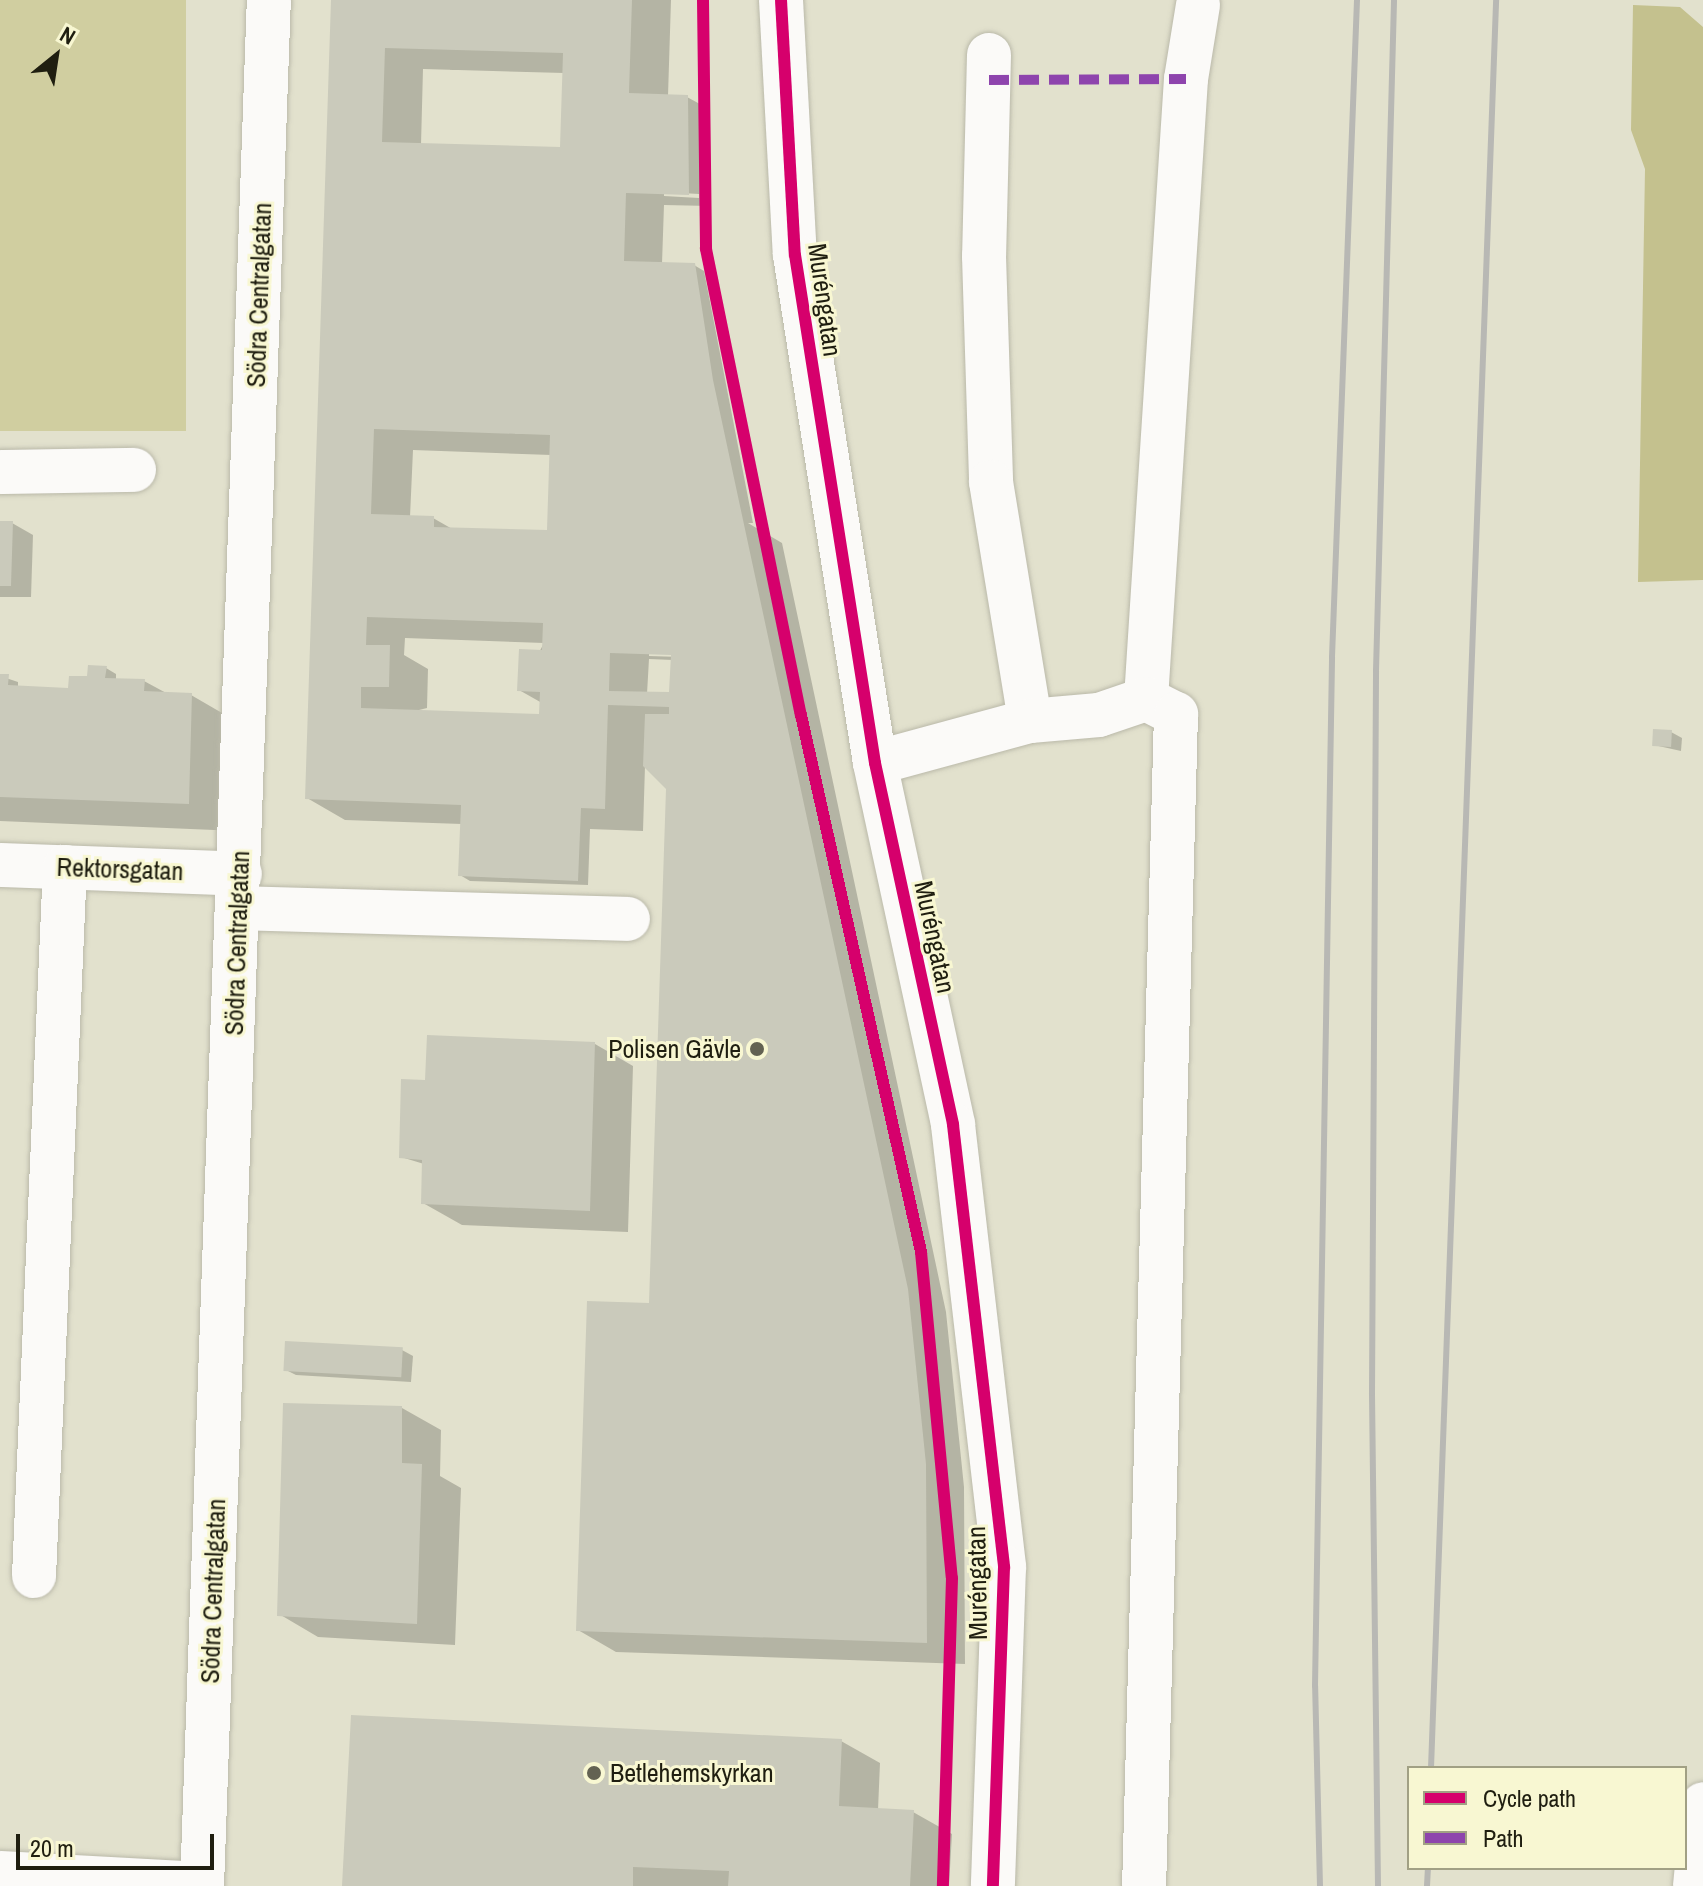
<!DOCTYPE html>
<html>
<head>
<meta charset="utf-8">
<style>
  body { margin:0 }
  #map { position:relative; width:1703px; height:1886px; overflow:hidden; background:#e2e1cd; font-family:"Archivo Narrow",sans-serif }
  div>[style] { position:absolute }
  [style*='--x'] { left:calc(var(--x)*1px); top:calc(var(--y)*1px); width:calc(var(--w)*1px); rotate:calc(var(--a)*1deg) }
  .green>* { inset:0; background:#d0cea0; transform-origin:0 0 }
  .forest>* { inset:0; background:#c4c18e }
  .shadow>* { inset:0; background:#0003 }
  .building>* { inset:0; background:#cacabb; transform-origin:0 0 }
  .roads { filter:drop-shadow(0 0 2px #bab9a9) drop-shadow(0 0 2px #bab9a9) }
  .minor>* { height:44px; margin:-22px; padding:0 22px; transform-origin:22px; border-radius:22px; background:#fbfaf8 }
  .rail>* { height:6px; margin:-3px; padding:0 3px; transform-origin:3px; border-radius:3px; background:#b8b8b4 }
  .quiet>* { height:10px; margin-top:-5px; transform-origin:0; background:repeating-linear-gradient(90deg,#8e44ad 0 20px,transparent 0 30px) }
  .cycleway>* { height:12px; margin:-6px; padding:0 6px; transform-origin:6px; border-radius:6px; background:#d6006c }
  .dots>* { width:22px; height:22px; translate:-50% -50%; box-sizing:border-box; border:4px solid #f8f7d2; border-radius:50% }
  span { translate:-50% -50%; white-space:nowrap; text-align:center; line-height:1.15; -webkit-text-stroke:6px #f8f7d2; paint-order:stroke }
  .street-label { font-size:26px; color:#1f1e10 }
  .poi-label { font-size:26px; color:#1f1e10 }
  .right { translate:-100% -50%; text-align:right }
  .left { translate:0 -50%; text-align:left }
  .legend { position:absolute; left:1407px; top:1766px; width:280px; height:104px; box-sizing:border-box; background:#f8f7d2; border:2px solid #a1a084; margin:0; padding:10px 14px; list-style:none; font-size:24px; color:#1f1e10 }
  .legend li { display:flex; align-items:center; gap:16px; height:40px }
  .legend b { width:40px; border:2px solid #a1a084 }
  .north { position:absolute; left:16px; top:16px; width:80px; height:80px; -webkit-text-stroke:6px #f8f7d2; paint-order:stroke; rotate:30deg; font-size:22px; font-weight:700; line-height:32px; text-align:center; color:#1f1e10 }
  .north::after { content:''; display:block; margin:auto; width:28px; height:36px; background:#1f1e10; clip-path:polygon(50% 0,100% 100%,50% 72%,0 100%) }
  .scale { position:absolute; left:16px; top:1834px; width:198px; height:36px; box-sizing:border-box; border:4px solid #1f1e10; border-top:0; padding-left:10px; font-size:24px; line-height:28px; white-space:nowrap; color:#1f1e10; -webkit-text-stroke:6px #f8f7d2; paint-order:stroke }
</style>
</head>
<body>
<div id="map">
  <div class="green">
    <i style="left:0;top:0;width:186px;height:431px"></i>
  </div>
  <div class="forest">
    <i style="clip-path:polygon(1633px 5px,1680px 7px,1703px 27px,1703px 580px,1638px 582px,1645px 169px,1631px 130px)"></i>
  </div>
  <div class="shadow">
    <i style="clip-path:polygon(evenodd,333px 0,671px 0,668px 96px,687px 97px,709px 109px,710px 206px,664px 205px,662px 264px,694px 265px,704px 271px,753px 523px,748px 523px,782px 543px,946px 1312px,964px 1487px,965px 1664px,616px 1652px,578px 1630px,651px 1305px,668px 788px,645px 766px,643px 831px,590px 829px,588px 885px,470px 881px,460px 875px,462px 824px,345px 820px,307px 798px,333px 0,423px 69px,564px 73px,562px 149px,421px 145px,423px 69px,333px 0,664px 192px,699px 194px,699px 198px,664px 196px,664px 192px,333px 0,413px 450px,551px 455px,549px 532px,454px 530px,433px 518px,410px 517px,413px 450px,333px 0,405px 638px,544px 643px,519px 690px,542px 703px,541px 716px,411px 712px,427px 708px,428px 669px,404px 655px,405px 638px,333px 0,649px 652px,681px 653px,681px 657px,649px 656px,649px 652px,333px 0,649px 659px,673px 660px,671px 695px,647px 694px,649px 659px)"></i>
    <i style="clip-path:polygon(0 523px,12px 523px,33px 535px,31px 597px,0 597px)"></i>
    <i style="clip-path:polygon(106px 668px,116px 674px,116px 680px,144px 681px,168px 694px,191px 695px,241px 724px,238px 831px,0 821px,0 676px,18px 682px,18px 688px,70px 690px)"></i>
    <i style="clip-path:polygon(1671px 732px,1682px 738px,1681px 751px,1654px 745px)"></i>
    <i style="clip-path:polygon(595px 1044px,633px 1066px,628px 1232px,462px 1225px,423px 1203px,424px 1164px,401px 1157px,424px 1082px)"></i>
    <i style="clip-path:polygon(402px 1350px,413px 1356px,411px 1382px,296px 1375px,286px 1370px)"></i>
    <i style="clip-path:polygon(402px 1408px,441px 1430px,440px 1476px,461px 1488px,455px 1645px,318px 1637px,279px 1614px)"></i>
    <i style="clip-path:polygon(841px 1741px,880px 1763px,878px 1810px,913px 1812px,952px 1834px,949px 1886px,344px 1886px)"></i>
  </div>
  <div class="building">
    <i style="clip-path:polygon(evenodd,331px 0,632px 0,629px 93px,688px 95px,689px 195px,626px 193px,624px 261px,695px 263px,713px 380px,908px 1289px,926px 1464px,927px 1643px,576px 1631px,587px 1301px,649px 1303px,666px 789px,643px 766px,645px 714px,669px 714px,669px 707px,608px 705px,605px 809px,581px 808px,578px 881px,458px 876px,461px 805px,305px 799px,331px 0,385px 48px,563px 53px,560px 147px,382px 142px,385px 48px,331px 0,374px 429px,550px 435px,547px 530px,434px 527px,434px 516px,371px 514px,374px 429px,331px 0,367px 617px,543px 623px,542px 650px,519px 649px,517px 691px,540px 692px,539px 714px,361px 708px,361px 687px,389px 687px,390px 645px,366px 645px,367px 617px,331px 0,610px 653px,671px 655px,669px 692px,609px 691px,610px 653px)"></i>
    <i style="clip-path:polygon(0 521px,13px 521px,11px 586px,0 586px)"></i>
    <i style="clip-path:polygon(88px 665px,107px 666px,105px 678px,145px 679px,144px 691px,192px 693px,189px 804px,0 797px,0 674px,9px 674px,8px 685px,68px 688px,69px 676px,87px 676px)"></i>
    <i style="left:1653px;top:729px;width:19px;height:17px;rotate:3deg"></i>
    <i style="clip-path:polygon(427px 1035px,595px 1042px,590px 1211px,421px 1204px,422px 1160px,399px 1158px,401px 1079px,425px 1080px)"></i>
    <i style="left:285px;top:1341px;width:118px;height:30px;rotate:3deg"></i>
    <i style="clip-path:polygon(283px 1403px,402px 1406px,402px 1463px,422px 1464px,417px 1624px,277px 1616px)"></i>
    <i style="clip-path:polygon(351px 1715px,842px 1739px,839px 1806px,914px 1810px,910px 1886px,728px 1886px,729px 1871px,633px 1867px,633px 1886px,342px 1886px)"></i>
  </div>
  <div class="roads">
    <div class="minor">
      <i style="--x:781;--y:0;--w:255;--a:86.9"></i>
      <i style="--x:795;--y:255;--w:514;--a:81.05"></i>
      <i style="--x:875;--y:763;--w:370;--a:77.8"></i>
      <i style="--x:953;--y:1125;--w:445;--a:83.4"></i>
      <i style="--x:1004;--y:1567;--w:319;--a:92"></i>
      <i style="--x:989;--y:55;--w:201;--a:91.4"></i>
      <i style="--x:984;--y:256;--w:226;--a:88.2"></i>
      <i style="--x:991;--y:482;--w:242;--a:80.7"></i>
      <i style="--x:0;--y:472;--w:134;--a:-0.9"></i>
      <i style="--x:1146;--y:699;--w:621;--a:-86.31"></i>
      <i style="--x:1186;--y:79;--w:75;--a:-80.8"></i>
      <i style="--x:875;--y:763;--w:161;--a:-15.2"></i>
      <i style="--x:1030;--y:721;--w:69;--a:-5"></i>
      <i style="--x:1099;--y:715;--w:50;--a:-18.8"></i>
      <i style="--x:1146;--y:699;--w:34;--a:27"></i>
      <i style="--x:1176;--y:714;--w:1172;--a:91.56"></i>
      <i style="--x:0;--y:865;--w:240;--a:2.1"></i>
      <i style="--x:239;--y:908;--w:389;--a:1.6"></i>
      <i style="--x:34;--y:1576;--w:710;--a:-87.5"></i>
      <i style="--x:0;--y:1873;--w:202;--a:3.1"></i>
      <i style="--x:202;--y:1886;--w:1887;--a:-87.97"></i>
      <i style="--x:1695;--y:1886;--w:82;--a:-84.4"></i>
    </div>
  </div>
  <div class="rail">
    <i style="--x:1431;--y:1768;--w:1769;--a:-87.89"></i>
    <i style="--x:1320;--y:1886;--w:200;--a:-91.4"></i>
    <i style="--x:1315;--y:1686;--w:1029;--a:-89.05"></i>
    <i style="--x:1332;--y:657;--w:657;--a:-87.82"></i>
    <i style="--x:1378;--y:1886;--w:493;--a:-90.7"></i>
    <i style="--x:1372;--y:1393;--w:722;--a:-89.68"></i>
    <i style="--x:1376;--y:671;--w:671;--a:-88.46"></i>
    <i style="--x:1427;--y:1886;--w:18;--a:-87"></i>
  </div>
  <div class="quiet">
    <i style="--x:989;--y:80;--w:197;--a:-0.3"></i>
  </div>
  <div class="cycleway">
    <i style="--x:703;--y:0;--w:249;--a:89.3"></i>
    <i style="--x:706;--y:249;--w:476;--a:78.5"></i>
    <i style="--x:801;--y:715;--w:550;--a:77.4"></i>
    <i style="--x:921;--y:1252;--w:327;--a:84.6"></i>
    <i style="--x:952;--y:1578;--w:308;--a:91.7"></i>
    <i style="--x:781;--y:0;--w:255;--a:86.9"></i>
    <i style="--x:795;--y:255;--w:514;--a:81.05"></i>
    <i style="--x:875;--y:763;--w:370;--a:77.8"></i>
    <i style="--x:953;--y:1125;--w:445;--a:83.4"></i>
    <i style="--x:1004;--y:1567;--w:319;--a:92"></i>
  </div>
  <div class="dots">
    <i style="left:757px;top:1049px;background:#636252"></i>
    <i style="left:594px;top:1773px;background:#636252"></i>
  </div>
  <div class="street-label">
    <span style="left:259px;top:295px;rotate:-88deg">Södra Centralgatan</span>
    <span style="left:825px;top:300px;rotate:82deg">Muréngatan</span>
    <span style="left:120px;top:869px;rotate:2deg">Rektorsgatan</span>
    <span style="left:935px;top:937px;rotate:78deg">Muréngatan</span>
    <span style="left:237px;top:943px;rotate:-88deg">Södra Centralgatan</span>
    <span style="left:977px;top:1583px;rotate:-91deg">Muréngatan</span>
    <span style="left:213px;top:1591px;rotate:-88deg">Södra Centralgatan</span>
  </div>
  <div class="poi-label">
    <span class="right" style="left:741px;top:1049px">Polisen Gävle</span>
    <span class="left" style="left:610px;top:1773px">Betlehemskyrkan</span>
  </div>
  <ul class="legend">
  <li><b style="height:10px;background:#d6006c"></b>Cycle path</li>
  <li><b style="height:10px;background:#8e44ad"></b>Path</li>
  </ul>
  <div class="north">N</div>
  <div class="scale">20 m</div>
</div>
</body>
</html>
